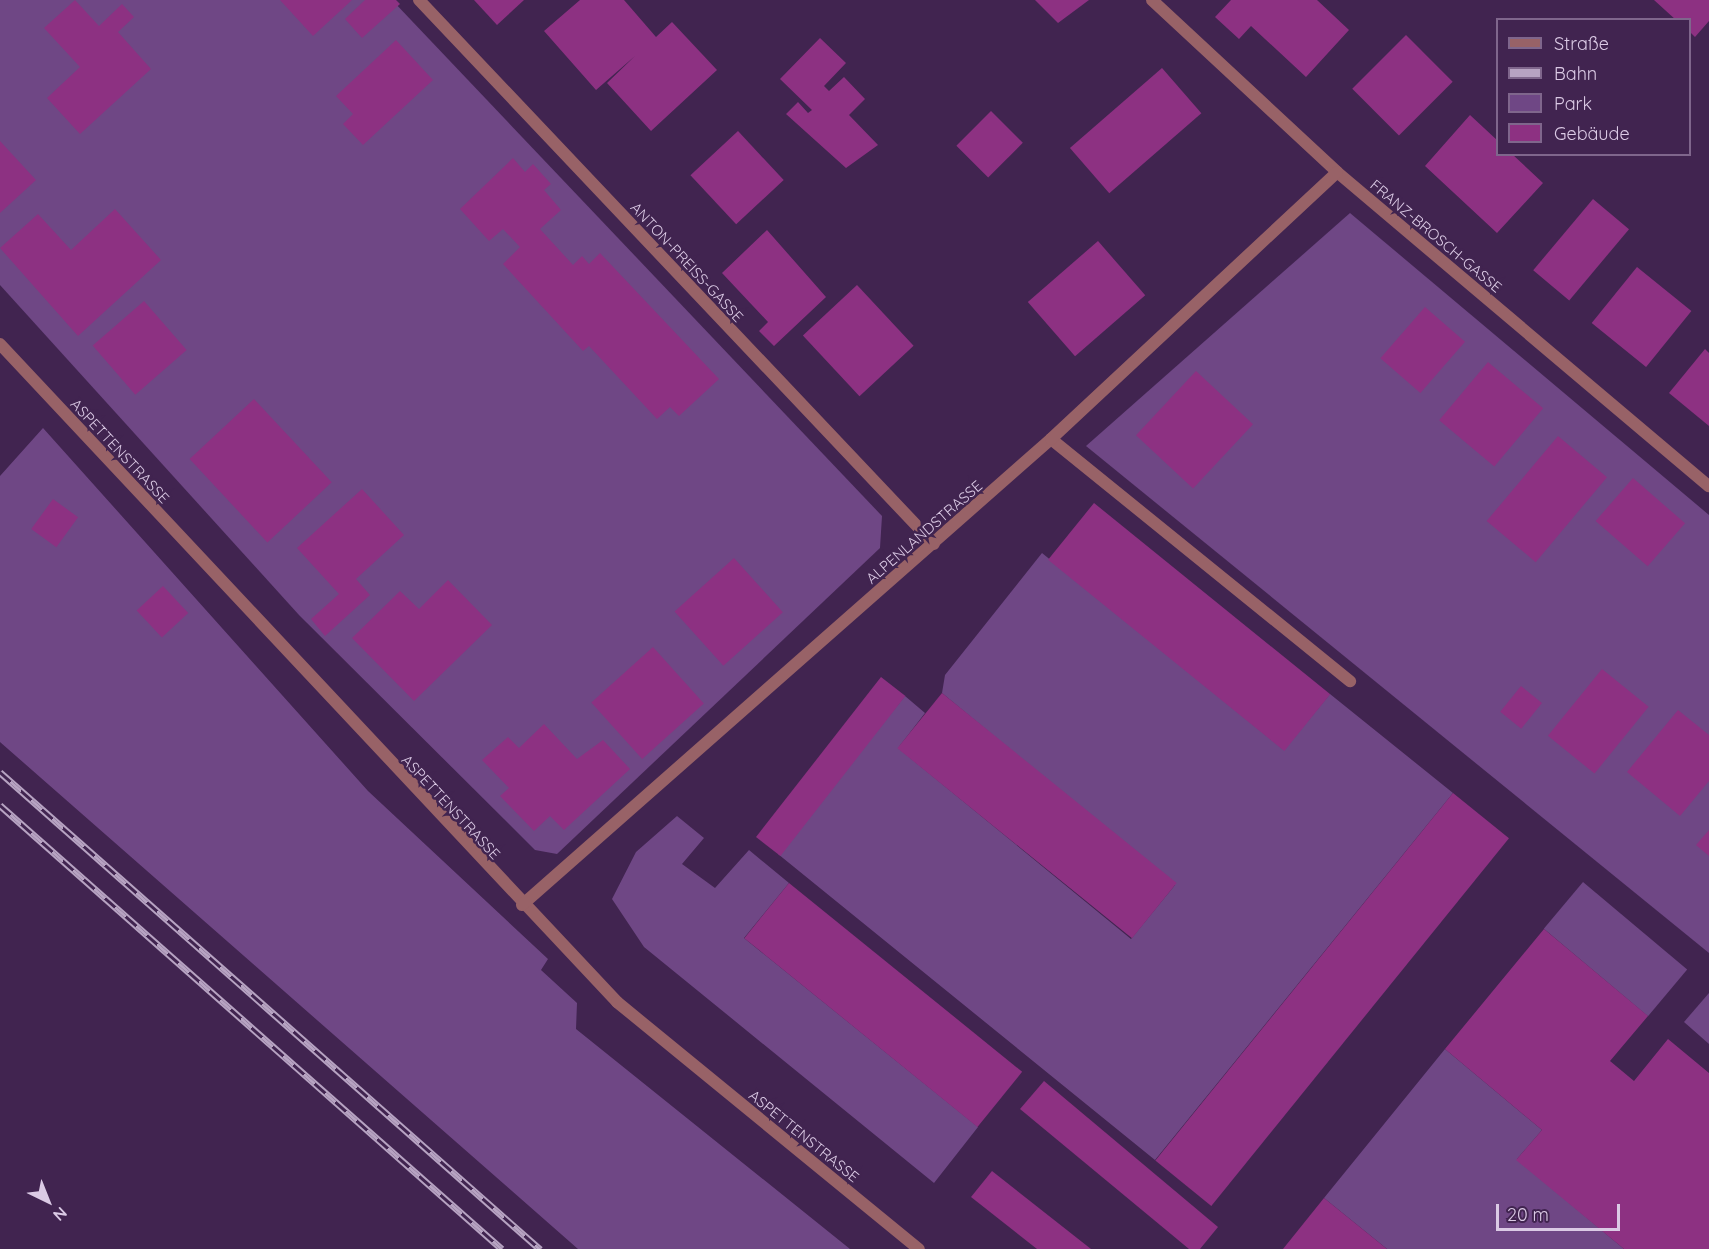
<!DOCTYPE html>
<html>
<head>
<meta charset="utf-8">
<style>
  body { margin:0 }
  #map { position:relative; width:1709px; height:1249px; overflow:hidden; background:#412450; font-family:Quicksand,sans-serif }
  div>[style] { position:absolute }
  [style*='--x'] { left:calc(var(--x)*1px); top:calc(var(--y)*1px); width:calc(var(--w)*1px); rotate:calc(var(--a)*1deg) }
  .green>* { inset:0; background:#6f4785; transform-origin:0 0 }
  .building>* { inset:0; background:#8d3182; transform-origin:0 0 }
  .lane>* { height:12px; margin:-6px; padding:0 6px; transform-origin:6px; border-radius:6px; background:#986267 }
  .street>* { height:12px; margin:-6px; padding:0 6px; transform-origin:6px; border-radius:6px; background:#986267 }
  .rail>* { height:7px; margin-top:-3.5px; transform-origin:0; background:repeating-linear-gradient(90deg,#412450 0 14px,#b7a3c2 0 28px); box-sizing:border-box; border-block:2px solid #b7a3c2 }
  span { translate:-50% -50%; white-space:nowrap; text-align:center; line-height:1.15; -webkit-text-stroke:5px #412450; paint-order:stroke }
  .street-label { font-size:15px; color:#dbcae5 }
  .legend { position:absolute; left:1496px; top:18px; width:195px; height:138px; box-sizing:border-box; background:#412450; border:2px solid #7f668c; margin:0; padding:8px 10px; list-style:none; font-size:18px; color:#dbcae5 }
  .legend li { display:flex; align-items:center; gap:12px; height:30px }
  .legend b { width:30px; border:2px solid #7f668c }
  .north { position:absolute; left:18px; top:1171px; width:60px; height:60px; -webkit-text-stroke:4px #412450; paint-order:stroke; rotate:137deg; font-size:16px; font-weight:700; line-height:24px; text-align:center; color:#dbcae5 }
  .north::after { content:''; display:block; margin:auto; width:21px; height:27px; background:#dbcae5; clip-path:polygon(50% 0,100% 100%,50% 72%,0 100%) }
  .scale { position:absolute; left:1496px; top:1204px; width:124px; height:27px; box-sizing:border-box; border:3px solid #dbcae5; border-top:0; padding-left:8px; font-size:18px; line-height:21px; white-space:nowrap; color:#dbcae5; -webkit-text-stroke:4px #412450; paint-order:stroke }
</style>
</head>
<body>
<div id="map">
  <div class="green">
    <i style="clip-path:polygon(0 0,392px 0,882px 516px,880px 548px,557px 854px,535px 850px,299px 615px,0 285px)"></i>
    <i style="clip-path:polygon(1350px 213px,1709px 515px,1709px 953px,1086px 446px)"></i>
    <i style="clip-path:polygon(43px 428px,368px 791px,548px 959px,541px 970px,577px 1003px,576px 1029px,850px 1249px,578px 1249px,0 742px,0 476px)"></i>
    <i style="clip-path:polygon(1042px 553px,1284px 750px,1330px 694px,1453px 793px,1155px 1160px,778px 854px,905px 696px,925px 713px,898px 748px,1131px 939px,1175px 885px,942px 693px,945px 675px)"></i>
    <i style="clip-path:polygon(677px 816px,704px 838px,682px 864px,715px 888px,749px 850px,789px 883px,744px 938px,978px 1127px,934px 1183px,644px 947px,612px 899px,636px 852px)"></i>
    <i style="left:1583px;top:882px;width:136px;height:61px;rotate:40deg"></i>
    <i style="clip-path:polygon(1709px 993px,1709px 1044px,1684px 1022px)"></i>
    <i style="clip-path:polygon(1445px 1049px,1542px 1130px,1517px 1159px,1624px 1249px,1387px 1249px,1324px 1198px)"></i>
  </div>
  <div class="building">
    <i style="clip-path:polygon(75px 0,99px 26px,122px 4px,134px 17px,118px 32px,151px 69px,80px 134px,47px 98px,80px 67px,44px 28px)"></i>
    <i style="clip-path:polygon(280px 0,352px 0,313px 36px)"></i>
    <i style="clip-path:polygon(365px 0,396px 0,400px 4px,362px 38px,345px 19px)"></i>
    <i style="clip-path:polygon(474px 0,524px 0,497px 25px)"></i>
    <i style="clip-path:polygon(580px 0,624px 0,656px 37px,672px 22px,717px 70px,651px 131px,607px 83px,635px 56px,596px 90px,544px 31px)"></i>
    <i style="clip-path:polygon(1035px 0,1089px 0,1058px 23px)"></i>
    <i style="clip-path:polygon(1231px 0,1317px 0,1349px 30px,1306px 77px,1251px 26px,1239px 39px,1215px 17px)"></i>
    <i style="clip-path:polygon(1654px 0,1709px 0,1709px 21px,1695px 37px,1690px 32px,1690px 20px,1676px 20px)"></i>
    <i style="left:1406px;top:35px;width:66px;height:76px;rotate:45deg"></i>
    <i style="clip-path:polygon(820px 38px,846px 63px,824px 86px,829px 91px,844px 77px,865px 99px,849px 115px,878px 145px,846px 168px,786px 114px,798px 102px,808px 113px,812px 110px,780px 79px)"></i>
    <i style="clip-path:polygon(396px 40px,433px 80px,363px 145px,343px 124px,353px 114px,336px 96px)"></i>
    <i style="left:1162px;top:68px;width:60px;height:122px;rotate:49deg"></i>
    <i style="left:991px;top:111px;width:45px;height:49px;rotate:45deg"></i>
    <i style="clip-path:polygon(1470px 115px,1498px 141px,1498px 154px,1512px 154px,1543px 183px,1497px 233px,1425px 166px)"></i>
    <i style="left:738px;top:131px;width:67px;height:65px;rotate:47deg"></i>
    <i style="clip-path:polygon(0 141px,36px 180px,0 213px)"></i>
    <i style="clip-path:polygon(513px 158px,525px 172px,533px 164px,551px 184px,544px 190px,561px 210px,540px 229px,573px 265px,582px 256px,589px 264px,600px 253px,719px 379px,679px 416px,670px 407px,657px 419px,589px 346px,583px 351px,503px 264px,520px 247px,503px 229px,489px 241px,460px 209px)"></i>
    <i style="left:1593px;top:199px;width:47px;height:93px;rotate:40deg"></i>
    <i style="clip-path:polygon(115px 209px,161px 260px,78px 336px,0 248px,38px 214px,71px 250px)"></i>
    <i style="clip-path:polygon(767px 230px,826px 297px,774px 346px,759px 331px,768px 322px,722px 273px)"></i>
    <i style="left:1098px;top:241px;width:72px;height:93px;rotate:49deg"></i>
    <i style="left:1637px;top:267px;width:70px;height:72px;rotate:39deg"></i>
    <i style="left:857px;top:285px;width:83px;height:74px;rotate:47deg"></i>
    <i style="left:144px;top:301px;width:65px;height:68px;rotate:49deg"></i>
    <i style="left:1425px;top:307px;width:53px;height:68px;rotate:41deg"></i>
    <i style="clip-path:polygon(1705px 349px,1709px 353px,1709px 426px,1669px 393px)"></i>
    <i style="left:1488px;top:362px;width:72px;height:76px;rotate:40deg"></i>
    <i style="left:1196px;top:371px;width:78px;height:88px;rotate:43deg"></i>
    <i style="left:254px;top:399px;width:114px;height:88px;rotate:47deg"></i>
    <i style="left:1558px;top:436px;width:64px;height:111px;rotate:40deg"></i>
    <i style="left:1633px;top:478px;width:69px;height:57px;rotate:41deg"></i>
    <i style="clip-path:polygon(362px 489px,404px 535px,356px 579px,370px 595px,325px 636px,311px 619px,339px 594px,297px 548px)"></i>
    <i style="left:53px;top:499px;width:31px;height:37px;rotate:36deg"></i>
    <i style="left:1094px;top:503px;width:304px;height:73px;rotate:39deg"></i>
    <i style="left:734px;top:558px;width:73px;height:80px;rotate:48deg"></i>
    <i style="clip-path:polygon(448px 580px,492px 625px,414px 701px,352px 638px,400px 591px,419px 609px)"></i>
    <i style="left:163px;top:586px;width:37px;height:36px;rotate:47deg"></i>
    <i style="left:653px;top:647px;width:76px;height:83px;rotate:48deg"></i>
    <i style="left:1602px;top:669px;width:60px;height:86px;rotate:39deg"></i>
    <i style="left:881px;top:677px;width:31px;height:203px;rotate:38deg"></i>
    <i style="left:1521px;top:686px;width:27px;height:33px;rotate:39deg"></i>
    <i style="left:942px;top:693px;width:302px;height:71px;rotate:39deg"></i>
    <i style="clip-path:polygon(1678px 710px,1709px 735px,1709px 781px,1680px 816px,1627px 772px)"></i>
    <i style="clip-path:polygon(544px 724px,577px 759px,603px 740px,630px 769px,564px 830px,550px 816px,534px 831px,500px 796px,509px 788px,482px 760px,508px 737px,519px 748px)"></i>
    <i style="left:1453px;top:793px;width:72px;height:473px;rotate:39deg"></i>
    <i style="clip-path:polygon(1709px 830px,1709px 856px,1696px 845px)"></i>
    <i style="left:789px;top:883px;width:300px;height:71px;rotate:39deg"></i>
    <i style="clip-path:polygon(1544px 929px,1648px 1016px,1610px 1061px,1634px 1081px,1668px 1039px,1709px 1073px,1709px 1249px,1624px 1249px,1516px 1160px,1542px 1130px,1445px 1049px)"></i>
    <i style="clip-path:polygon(1044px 1081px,1218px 1227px,1200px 1249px,1189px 1249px,1020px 1109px)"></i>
    <i style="clip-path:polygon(992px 1171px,1091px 1249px,1037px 1249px,971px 1197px)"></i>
    <i style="clip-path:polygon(1324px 1198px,1387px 1249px,1283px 1249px)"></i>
  </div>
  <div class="lane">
    <i style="--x:1051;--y:439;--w:385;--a:39"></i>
  </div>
  <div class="street">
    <i style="--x:419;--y:0;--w:749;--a:46.57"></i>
    <i style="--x:1152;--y:0;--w:253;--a:42.9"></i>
    <i style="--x:1337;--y:172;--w:487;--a:40.2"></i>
    <i style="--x:0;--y:344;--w:902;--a:46.84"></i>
    <i style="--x:617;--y:1002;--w:390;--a:39.3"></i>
    <i style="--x:522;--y:905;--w:705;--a:-41.38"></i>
    <i style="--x:1051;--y:439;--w:391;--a:-43"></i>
  </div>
  <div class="rail">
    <i style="--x:0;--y:772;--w:721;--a:41.46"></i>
    <i style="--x:0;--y:805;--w:670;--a:41.49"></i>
  </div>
  <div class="street-label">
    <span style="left:1436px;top:236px;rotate:40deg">FRANZ-BROSCH-GASSE</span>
    <span style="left:687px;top:262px;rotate:47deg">ANTON-PREISS-GASSE</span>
    <span style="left:120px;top:451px;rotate:47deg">ASPETTENSTRASSE</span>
    <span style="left:924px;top:532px;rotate:-41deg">ALPENLANDSTRASSE</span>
    <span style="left:451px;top:807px;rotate:47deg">ASPETTENSTRASSE</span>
    <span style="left:804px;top:1136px;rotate:39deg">ASPETTENSTRASSE</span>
  </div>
  <ul class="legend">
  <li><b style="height:8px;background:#986267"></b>Straße</li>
  <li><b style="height:8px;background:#b7a3c2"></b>Bahn</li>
  <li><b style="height:16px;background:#6f4785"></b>Park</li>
  <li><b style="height:16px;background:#8d3182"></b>Gebäude</li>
  </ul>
  <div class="north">N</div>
  <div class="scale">20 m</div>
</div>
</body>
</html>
